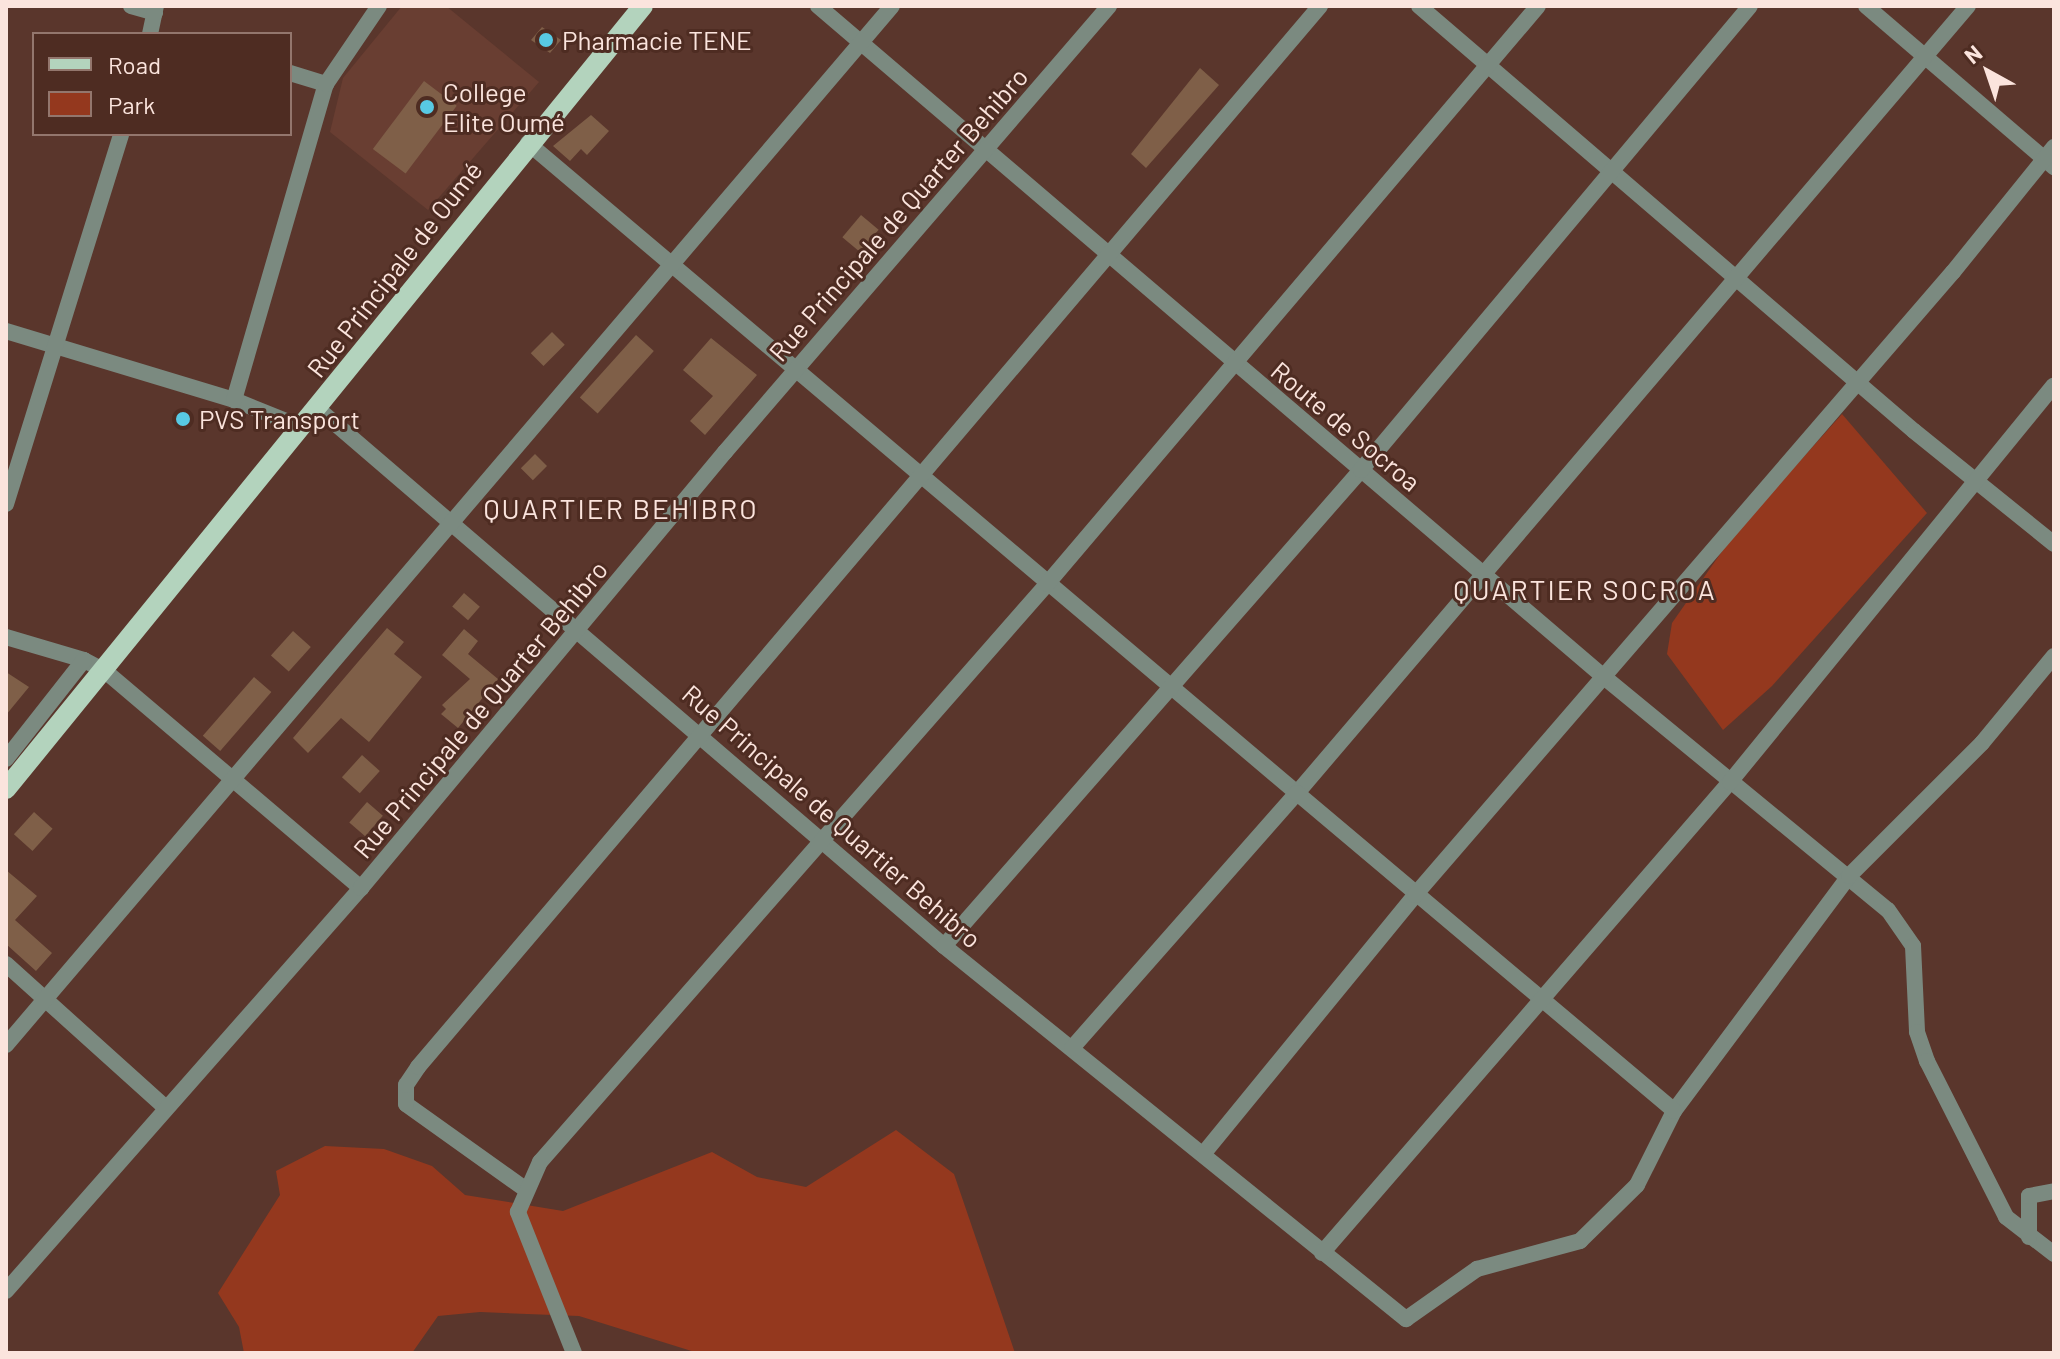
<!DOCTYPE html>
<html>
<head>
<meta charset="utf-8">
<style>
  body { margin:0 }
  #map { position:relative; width:2060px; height:1359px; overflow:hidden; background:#5a362c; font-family:Barlow,sans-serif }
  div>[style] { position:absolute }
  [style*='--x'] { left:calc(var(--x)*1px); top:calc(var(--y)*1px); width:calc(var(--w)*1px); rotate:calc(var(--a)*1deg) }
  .built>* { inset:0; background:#693e32 }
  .green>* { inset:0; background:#94381e }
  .building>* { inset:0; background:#7f5f48; transform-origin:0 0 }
  .minor>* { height:16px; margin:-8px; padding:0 8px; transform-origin:8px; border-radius:8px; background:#7b8a80 }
  .major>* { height:20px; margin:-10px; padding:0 10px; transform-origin:10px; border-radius:10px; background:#b3d3bd }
  .dots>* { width:22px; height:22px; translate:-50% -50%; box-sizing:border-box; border:4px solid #4e2c22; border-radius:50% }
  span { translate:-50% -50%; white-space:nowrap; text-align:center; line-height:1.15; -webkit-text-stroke:6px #4e2c22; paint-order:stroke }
  .poi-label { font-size:26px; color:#fbe4dd }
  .left { translate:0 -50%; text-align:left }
  .street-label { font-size:26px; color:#fbe4dd }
  .neighbourhood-label { font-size:28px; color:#fbe4dd; letter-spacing:2px }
  .frame { position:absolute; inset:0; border:8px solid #fbe4dd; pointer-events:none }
  .legend { position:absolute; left:32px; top:32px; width:260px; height:104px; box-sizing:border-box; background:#4e2c22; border:2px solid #93766d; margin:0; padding:10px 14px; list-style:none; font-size:24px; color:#fbe4dd }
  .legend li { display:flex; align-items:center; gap:16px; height:40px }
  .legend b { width:40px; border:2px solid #93766d }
  .north { position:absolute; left:1948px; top:32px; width:80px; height:80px; -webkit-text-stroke:6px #4e2c22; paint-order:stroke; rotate:320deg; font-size:22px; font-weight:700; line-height:32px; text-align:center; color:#fbe4dd }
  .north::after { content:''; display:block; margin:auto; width:28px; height:36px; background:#fbe4dd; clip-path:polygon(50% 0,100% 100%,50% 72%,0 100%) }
</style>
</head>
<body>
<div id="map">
  <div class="built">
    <i style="clip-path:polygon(402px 6px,446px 6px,539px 82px,428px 210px,330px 132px,343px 78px)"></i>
  </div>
  <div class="green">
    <i style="clip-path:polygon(1842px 414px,1927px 513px,1772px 686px,1723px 730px,1667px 654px,1672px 623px,1732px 537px)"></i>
    <i style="clip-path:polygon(896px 1130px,954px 1174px,1015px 1353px,698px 1353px,579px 1316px,480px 1312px,438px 1316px,412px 1353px,244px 1353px,239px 1327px,218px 1293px,280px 1195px,276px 1171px,325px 1146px,384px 1149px,432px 1166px,465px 1195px,563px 1211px,712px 1152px,757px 1177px,806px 1187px)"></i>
  </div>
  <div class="building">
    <i style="clip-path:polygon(542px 27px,561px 40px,550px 53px,531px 40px)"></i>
    <i style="clip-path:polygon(1200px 68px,1219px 85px,1146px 168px,1131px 154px)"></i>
    <i style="left:424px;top:81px;width:41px;height:85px;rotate:37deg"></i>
    <i style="clip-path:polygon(591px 115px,609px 131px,587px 155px,581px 149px,570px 161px,553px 146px)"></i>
    <i style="left:861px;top:215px;width:23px;height:29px;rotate:40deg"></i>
    <i style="left:552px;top:332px;width:18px;height:30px;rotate:45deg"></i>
    <i style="left:636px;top:335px;width:24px;height:84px;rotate:42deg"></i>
    <i style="clip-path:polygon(711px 338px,757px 375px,705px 435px,690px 421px,713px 396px,683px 370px)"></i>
    <i style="left:535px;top:454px;width:17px;height:20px;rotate:45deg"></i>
    <i style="left:464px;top:593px;width:21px;height:18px;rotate:41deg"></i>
    <i style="clip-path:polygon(387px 628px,404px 642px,394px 654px,422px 677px,369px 742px,341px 718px,308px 753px,293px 738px)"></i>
    <i style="clip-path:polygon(464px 629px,478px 641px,468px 654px,498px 679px,458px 728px,441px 714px,446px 709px,442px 705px,470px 679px,442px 655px)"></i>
    <i style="left:293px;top:631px;width:24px;height:33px;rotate:42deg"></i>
    <i style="clip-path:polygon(6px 672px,29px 687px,6px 715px)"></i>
    <i style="left:254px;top:677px;width:23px;height:78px;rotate:41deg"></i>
    <i style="left:362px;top:755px;width:24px;height:30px;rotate:42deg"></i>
    <i style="left:367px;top:802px;width:21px;height:27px;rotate:41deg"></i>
    <i style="left:34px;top:812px;width:25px;height:30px;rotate:42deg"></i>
    <i style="clip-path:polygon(6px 870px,37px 896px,15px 920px,52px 953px,36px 971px,6px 944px)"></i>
  </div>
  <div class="minor">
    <i style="--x:131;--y:6;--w:25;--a:16"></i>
    <i style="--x:818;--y:6;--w:1033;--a:40.49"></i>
    <i style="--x:1604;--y:677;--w:367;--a:39.4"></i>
    <i style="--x:1888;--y:910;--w:44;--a:55.2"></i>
    <i style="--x:1913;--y:946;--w:86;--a:87.3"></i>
    <i style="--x:1917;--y:1032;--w:31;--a:71"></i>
    <i style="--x:1927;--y:1061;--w:175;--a:63.1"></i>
    <i style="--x:2006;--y:1217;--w:61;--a:37.6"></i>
    <i style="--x:1419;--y:6;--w:652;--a:40.65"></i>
    <i style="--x:1914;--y:431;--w:180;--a:38.9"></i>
    <i style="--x:1866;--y:6;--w:248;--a:40.6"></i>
    <i style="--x:150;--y:34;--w:29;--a:-78"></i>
    <i style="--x:290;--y:73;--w:38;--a:17"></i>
    <i style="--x:528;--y:143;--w:1007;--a:40.21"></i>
    <i style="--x:1297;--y:793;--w:1034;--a:-49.55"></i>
    <i style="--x:6;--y:331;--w:238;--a:16.8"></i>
    <i style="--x:234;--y:400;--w:72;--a:21.9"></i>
    <i style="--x:234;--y:400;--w:329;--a:-73.8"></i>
    <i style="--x:326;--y:84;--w:94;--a:-55.8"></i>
    <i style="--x:317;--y:408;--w:826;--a:40.63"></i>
    <i style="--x:944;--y:946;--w:594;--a:38.92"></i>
    <i style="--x:1406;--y:1319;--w:87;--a:-35.2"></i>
    <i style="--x:1477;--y:1269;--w:107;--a:-15.2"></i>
    <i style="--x:1580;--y:1241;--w:80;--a:-44.5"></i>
    <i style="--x:1637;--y:1185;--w:83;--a:-63.4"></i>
    <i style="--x:1674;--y:1111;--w:293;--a:-53.3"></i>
    <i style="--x:1849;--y:876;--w:188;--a:-45"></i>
    <i style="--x:1982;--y:743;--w:113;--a:-50.4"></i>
    <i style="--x:6;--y:504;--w:387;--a:-72.7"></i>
    <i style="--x:6;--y:637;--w:81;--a:16.4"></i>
    <i style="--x:84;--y:660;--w:24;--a:28"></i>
    <i style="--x:105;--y:671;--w:336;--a:40.3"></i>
    <i style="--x:6;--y:759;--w:126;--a:-51.8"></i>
    <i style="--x:944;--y:946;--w:633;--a:-48.78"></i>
    <i style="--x:1361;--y:470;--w:605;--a:-50.02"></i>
    <i style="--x:6;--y:964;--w:214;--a:42"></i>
    <i style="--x:6;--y:1045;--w:1365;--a:-49.54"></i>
    <i style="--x:1072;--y:1048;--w:340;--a:-48.6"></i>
    <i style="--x:1297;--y:793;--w:493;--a:40.1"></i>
    <i style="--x:1204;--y:1153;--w:333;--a:-50.7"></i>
    <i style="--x:1415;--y:895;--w:823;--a:-49.19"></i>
    <i style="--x:1953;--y:272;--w:161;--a:-51.1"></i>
    <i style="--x:525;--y:1189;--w:146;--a:-144.5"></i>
    <i style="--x:406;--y:1104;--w:19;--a:-90"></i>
    <i style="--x:406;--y:1085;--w:22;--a:-56"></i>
    <i style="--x:418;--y:1067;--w:1393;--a:-49.63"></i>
    <i style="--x:2029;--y:1237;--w:41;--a:-90"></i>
    <i style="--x:2029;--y:1196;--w:25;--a:-11"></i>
    <i style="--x:1322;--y:1253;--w:623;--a:-49.1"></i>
    <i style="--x:1730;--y:782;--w:512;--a:-50.78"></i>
    <i style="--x:6;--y:1291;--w:537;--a:-48.62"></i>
    <i style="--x:361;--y:888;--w:568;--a:-50.14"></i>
    <i style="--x:725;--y:452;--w:589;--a:-49.27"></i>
    <i style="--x:574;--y:1353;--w:152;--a:-111.7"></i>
    <i style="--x:518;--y:1212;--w:55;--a:-66.3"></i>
    <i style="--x:540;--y:1162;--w:769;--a:-48.74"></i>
    <i style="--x:1047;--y:584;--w:758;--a:-49.65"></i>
  </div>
  <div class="major">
    <i style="--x:6;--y:789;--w:1009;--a:-50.87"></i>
  </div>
  <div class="dots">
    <i style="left:546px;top:40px;background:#58c9e3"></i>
    <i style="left:427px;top:107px;background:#58c9e3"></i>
    <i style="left:183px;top:419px;background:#58c9e3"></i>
  </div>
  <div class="poi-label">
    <span class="left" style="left:562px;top:40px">Pharmacie TENE</span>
    <span class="left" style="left:443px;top:107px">College<br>Elite Oumé</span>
    <span class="left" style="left:199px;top:419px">PVS Transport</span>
  </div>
  <div class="street-label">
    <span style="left:898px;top:214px;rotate:-49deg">Rue Principale de Quarter Behibro</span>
    <span style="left:394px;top:269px;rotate:-52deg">Rue Principale de Oumé</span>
    <span style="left:1346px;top:426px;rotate:40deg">Route de Socroa</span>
    <span style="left:480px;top:709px;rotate:-50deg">Rue Principale de Quarter Behibro</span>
    <span style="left:832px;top:816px;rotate:41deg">Rue Principale de Quartier Behibro</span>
  </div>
  <div class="neighbourhood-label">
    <span style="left:621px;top:508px">QUARTIER BEHIBRO</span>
    <span style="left:1585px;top:589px">QUARTIER SOCROA</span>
  </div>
  <div class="frame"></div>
  <ul class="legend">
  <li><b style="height:10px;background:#b3d3bd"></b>Road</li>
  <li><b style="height:22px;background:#94381e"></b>Park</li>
  </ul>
  <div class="north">N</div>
</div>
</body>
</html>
